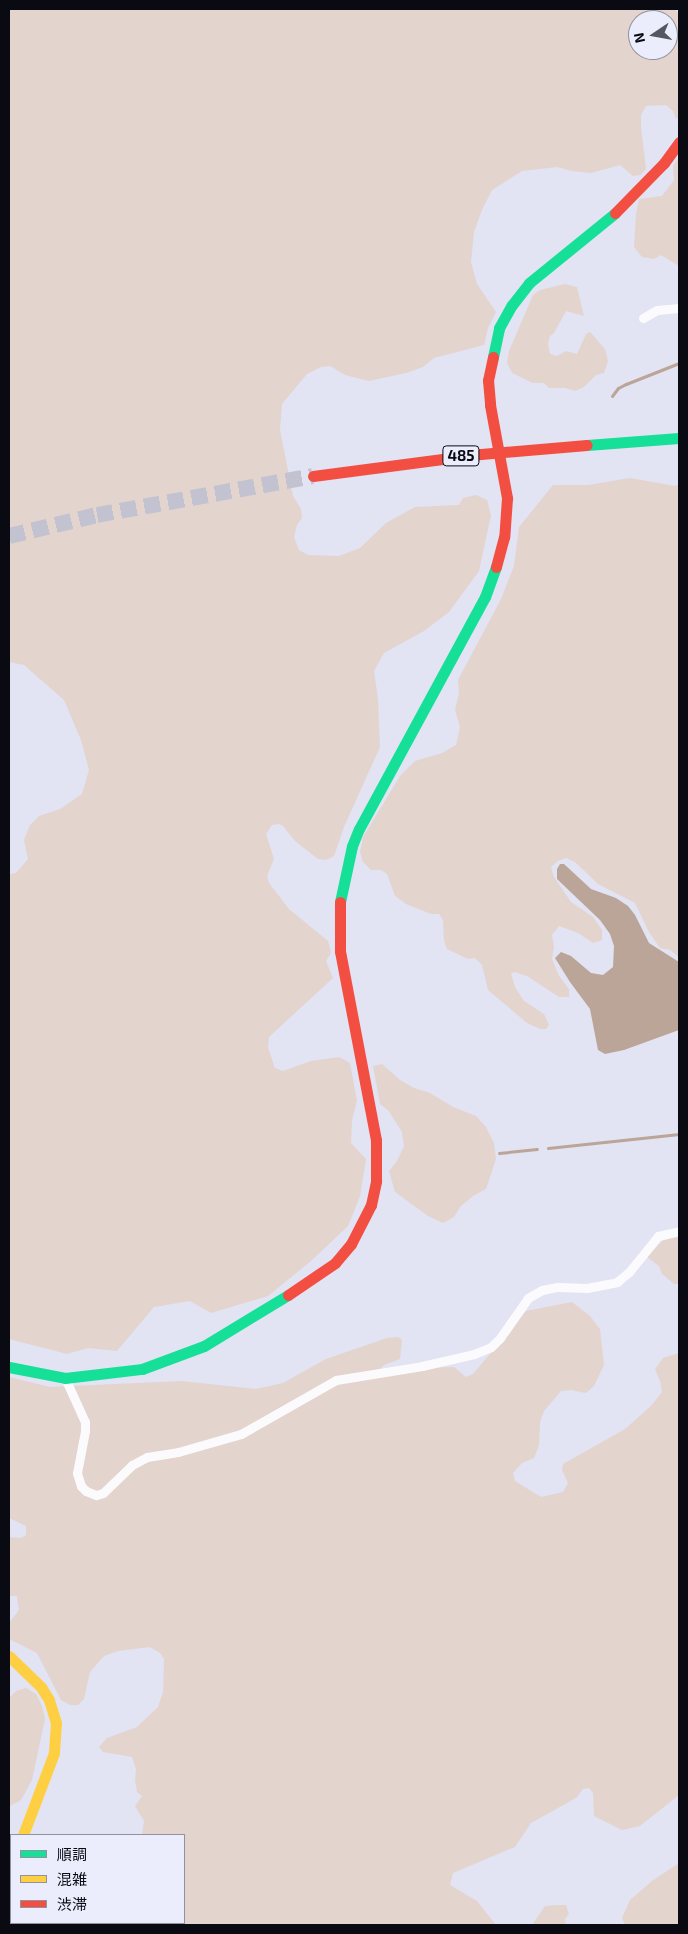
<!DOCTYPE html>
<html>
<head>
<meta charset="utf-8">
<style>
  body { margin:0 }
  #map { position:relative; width:688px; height:1934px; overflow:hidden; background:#e2e3f3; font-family:"Exo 2","Noto Sans JP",sans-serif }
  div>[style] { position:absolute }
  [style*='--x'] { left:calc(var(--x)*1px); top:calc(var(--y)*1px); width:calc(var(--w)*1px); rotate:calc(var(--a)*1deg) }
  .green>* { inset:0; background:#e3d4ce }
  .water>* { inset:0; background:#bba598 }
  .stream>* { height:3px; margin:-1.5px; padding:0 1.5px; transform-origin:1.5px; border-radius:1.5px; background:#bba598 }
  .highway-tunnel>* { height:16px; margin-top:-8px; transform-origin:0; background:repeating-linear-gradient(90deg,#c2c2d1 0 16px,transparent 0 24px) }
  .street>* { height:9px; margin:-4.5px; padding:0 4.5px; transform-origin:4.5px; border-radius:4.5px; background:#fbfbfd }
  .fast>* { height:11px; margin:-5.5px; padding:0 5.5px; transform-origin:5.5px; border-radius:5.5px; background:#16e098 }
  .slow>* { height:11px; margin:-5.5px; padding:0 5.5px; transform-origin:5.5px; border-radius:5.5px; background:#ffcf43 }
  .jam>* { height:11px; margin:-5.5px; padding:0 5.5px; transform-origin:5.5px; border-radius:5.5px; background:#f24e42 }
  span { translate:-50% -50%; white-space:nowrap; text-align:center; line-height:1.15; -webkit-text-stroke:5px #ebecfc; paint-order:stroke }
  .shield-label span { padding:1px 4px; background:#ebecfc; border:1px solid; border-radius:4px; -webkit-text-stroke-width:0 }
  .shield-label { font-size:15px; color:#0a0a13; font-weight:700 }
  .frame { position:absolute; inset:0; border:10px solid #0a0a13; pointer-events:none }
  .legend { position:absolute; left:10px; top:1834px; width:175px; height:90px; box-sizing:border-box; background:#ebecfc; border:1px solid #91929f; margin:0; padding:6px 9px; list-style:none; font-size:15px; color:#0a0a13 }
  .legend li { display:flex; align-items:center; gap:10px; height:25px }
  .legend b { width:25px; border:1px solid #91929f }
  .north { position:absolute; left:628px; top:10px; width:50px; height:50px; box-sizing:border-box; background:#ebecfc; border:1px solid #91929f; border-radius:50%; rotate:258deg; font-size:14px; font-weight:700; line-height:20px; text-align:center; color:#0a0a13 }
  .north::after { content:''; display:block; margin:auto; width:18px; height:22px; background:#565661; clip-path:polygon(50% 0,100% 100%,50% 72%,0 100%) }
</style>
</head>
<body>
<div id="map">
  <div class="green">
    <i style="clip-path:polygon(evenodd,9px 9px,675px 9px,679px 15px,679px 117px,676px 119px,673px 111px,666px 105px,646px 106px,641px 115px,641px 127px,646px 169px,640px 175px,633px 176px,620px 165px,591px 173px,572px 171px,557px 167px,522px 171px,492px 190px,482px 210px,474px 232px,471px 262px,477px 284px,496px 312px,488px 328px,484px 345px,434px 358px,423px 367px,406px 373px,369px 381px,345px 375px,330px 366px,321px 367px,307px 374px,282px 404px,280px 430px,293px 496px,301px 509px,302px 518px,297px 525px,294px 537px,299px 550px,308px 555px,339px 556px,360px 548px,386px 523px,415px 507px,459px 505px,463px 498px,476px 495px,487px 500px,491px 515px,479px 571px,449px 612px,424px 631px,384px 653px,374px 671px,378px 699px,380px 747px,344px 827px,334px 856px,326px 860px,318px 859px,295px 841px,283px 826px,279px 824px,272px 825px,266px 834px,274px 859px,267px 876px,269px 883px,289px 909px,328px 941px,331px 953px,326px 961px,333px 978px,269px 1037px,268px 1048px,275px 1068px,283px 1071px,311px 1061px,339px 1057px,350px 1063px,357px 1101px,352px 1120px,351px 1143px,366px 1159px,360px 1196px,348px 1226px,311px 1261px,268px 1296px,211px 1313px,190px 1301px,154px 1307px,117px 1351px,88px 1348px,67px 1354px,9px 1339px,9px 874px,16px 873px,28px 859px,24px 840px,30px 825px,39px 816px,60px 809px,82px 794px,89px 770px,81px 740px,64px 700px,24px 665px,9px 662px,9px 9px,638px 20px,668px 20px,668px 50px,638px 50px,638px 20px)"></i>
    <i style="clip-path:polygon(679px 157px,679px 266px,661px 255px,654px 259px,642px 257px,634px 247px,636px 214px,639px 199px,662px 196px,674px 180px,673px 166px)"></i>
    <i style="clip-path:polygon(565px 284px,577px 287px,584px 316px,566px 311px,554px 333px,550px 336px,548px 344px,550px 354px,557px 356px,566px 351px,577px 354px,586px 334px,590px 332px,605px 349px,608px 361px,604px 373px,596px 375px,584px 387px,575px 391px,565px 388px,549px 388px,544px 383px,533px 383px,512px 373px,507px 363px,509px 351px,533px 295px,540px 290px)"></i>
    <i style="clip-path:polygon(630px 478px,675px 486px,679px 484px,679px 957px,670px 950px,660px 948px,649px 932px,635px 903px,598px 884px,575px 862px,566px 858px,558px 861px,551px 867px,554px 877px,571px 902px,593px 917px,602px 930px,602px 940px,593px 943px,578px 933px,559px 926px,552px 935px,554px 947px,552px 959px,559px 976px,569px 989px,569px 997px,559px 997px,527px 976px,515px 972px,511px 973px,515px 987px,524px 1001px,544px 1014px,549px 1025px,546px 1029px,540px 1029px,527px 1023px,488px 990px,482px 965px,475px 958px,468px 959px,447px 949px,444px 940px,443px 920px,439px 914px,431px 914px,406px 904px,395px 896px,387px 874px,381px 870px,371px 870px,363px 862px,360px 852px,363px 837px,400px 776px,415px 761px,442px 753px,456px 745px,460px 727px,455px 710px,459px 693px,458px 680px,501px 599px,514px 566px,519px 527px,553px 485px,588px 485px)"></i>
    <i style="clip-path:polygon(382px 1064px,400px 1080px,414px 1088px,430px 1093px,453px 1107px,476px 1116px,486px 1127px,494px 1143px,496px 1159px,486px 1189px,473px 1196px,461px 1206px,454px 1217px,443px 1223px,428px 1216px,395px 1192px,389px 1171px,397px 1161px,404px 1146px,402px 1132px,388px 1110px,380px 1104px,373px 1066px)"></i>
    <i style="clip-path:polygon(679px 1234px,679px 1284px,674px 1284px,662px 1274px,659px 1266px,647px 1257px,662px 1241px)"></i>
    <i style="clip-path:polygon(572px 1302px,590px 1316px,600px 1329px,604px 1365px,594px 1386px,586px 1393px,571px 1390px,561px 1391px,544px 1411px,540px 1422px,539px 1445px,534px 1458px,522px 1463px,513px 1473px,515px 1481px,541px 1497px,563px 1492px,568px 1483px,562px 1470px,563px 1464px,625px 1429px,651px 1406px,662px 1392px,660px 1381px,655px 1369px,663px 1358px,679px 1353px,679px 1795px,640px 1826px,622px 1830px,594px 1816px,593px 1793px,589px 1788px,583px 1789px,577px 1797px,567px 1803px,531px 1823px,515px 1847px,453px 1873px,450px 1885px,477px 1901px,496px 1925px,9px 1925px,11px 1918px,11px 1923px,184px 1923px,184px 1835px,142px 1835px,144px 1821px,135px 1806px,142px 1796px,137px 1792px,135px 1781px,136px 1769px,132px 1757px,103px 1752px,99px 1747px,107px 1738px,137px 1727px,158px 1707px,163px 1692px,164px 1659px,160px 1653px,150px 1647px,118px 1651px,104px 1656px,90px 1672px,84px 1699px,78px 1705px,70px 1705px,61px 1700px,37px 1653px,9px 1639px,9px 1623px,19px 1610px,17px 1596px,9px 1596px,9px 1537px,21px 1538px,26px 1535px,26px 1526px,9px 1518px,9px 1377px,50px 1387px,181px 1381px,256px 1389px,283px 1383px,326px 1359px,387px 1338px,398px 1337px,402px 1340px,400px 1359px,384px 1365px,380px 1369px,454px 1367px,466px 1377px,473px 1374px,526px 1311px)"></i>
    <i style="clip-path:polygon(26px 1688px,36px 1694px,42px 1706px,45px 1719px,32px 1780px,21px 1800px,10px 1806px,9px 1698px,16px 1691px)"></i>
    <i style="clip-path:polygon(679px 1863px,679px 1925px,625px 1925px,622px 1918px,630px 1900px,652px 1881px)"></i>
    <i style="clip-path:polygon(557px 1905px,566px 1905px,569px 1914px,565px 1919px,566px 1925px,532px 1925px,545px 1906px)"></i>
  </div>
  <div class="water">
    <i style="clip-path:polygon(560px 864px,564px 864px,591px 889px,616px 898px,628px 906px,635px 915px,649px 943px,679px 962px,679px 1030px,624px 1050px,605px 1054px,598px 1050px,590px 1009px,570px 982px,555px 958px,561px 952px,571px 956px,591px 973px,603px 975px,613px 967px,614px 946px,610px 934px,600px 920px,557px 879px,557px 869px)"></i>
  </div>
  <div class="stream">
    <i style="--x:612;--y:396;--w:10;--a:-53"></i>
    <i style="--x:618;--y:388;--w:9;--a:-27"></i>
    <i style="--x:626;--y:384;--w:57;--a:-21.6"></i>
    <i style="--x:548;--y:1148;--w:132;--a:-6.1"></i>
    <i style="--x:499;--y:1153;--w:38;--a:-6"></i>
  </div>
  <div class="highway-tunnel">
    <i style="--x:9;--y:536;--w:90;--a:-13.4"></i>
    <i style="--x:97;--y:515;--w:219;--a:-10.2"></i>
  </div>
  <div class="street">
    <i style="--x:643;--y:318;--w:16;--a:-30"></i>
    <i style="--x:657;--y:310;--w:22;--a:-5"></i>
    <i style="--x:65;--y:1378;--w:48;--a:65.6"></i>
    <i style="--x:85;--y:1422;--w:9;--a:90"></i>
    <i style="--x:85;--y:1431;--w:43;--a:100.8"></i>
    <i style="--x:77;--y:1473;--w:14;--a:73"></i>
    <i style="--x:81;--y:1486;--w:7;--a:45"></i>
    <i style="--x:86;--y:1491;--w:11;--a:22"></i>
    <i style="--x:96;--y:1495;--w:7;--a:-16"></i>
    <i style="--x:103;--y:1493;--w:40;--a:-44"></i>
    <i style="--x:132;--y:1465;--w:17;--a:-28"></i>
    <i style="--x:147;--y:1457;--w:31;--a:-9"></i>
    <i style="--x:178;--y:1452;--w:66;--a:-15.9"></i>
    <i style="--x:241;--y:1434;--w:109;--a:-29.6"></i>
    <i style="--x:336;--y:1380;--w:87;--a:-9.2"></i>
    <i style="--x:422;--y:1366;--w:53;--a:-13"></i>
    <i style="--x:474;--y:1354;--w:18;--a:-22"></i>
    <i style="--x:491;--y:1347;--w:13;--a:-45"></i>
    <i style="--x:500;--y:1338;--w:49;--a:-55"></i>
    <i style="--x:528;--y:1298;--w:16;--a:-30"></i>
    <i style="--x:542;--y:1290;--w:16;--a:-11"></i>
    <i style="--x:558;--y:1287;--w:29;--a:2"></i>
    <i style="--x:587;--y:1288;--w:31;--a:-11"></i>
    <i style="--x:617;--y:1282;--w:16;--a:-40"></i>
    <i style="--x:629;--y:1272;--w:46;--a:-51.1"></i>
    <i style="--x:658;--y:1236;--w:22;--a:-13"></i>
  </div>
  <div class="fast">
    <i style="--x:493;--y:357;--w:30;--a:-78"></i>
    <i style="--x:499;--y:328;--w:26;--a:-61"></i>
    <i style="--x:512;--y:305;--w:28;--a:-52"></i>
    <i style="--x:529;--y:283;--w:111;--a:-39.1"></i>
    <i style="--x:587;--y:445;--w:92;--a:-4.4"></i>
    <i style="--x:340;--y:902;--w:57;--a:-77.9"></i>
    <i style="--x:352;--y:846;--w:18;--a:-68"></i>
    <i style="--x:359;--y:829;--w:264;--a:-61.5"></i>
    <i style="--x:485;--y:597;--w:32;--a:-70"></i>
    <i style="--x:9;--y:1367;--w:57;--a:11.1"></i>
    <i style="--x:65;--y:1378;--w:78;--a:-6.7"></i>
    <i style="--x:142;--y:1369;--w:66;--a:-20.4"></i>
    <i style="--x:204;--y:1346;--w:98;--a:-31.3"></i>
    <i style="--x:9;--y:1871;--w:6;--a:-72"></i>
  </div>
  <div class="slow">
    <i style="--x:9;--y:1656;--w:45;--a:44.1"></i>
    <i style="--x:41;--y:1687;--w:15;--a:58"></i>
    <i style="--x:49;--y:1700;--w:24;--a:73"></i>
    <i style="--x:56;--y:1723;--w:30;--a:94"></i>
    <i style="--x:54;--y:1753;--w:88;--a:110.7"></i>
  </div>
  <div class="jam">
    <i style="--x:615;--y:213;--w:70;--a:-45.6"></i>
    <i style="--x:664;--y:163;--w:26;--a:-54"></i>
    <i style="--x:493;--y:357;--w:24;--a:102"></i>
    <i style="--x:488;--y:380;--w:25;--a:85"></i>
    <i style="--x:490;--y:405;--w:95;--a:79.6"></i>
    <i style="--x:507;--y:498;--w:39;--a:94"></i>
    <i style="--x:504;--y:537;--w:31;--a:105"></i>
    <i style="--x:313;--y:476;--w:169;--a:-7.5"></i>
    <i style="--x:481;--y:454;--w:106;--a:-4.9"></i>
    <i style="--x:288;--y:1295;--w:57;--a:-34.2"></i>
    <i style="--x:335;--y:1263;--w:25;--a:-50"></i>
    <i style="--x:351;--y:1244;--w:44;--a:-62.9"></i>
    <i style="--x:371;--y:1205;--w:25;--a:-78"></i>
    <i style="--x:376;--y:1181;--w:41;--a:-90"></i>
    <i style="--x:376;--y:1140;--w:192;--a:-100.8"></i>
    <i style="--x:340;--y:951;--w:49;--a:-90"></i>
  </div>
  <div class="shield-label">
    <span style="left:461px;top:456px">485</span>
  </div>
  <div class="frame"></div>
  <ul class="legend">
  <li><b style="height:6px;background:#16e098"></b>順調</li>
  <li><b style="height:6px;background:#ffcf43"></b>混雑</li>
  <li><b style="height:6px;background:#f24e42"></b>渋滞</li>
  </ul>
  <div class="north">N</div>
</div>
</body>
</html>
